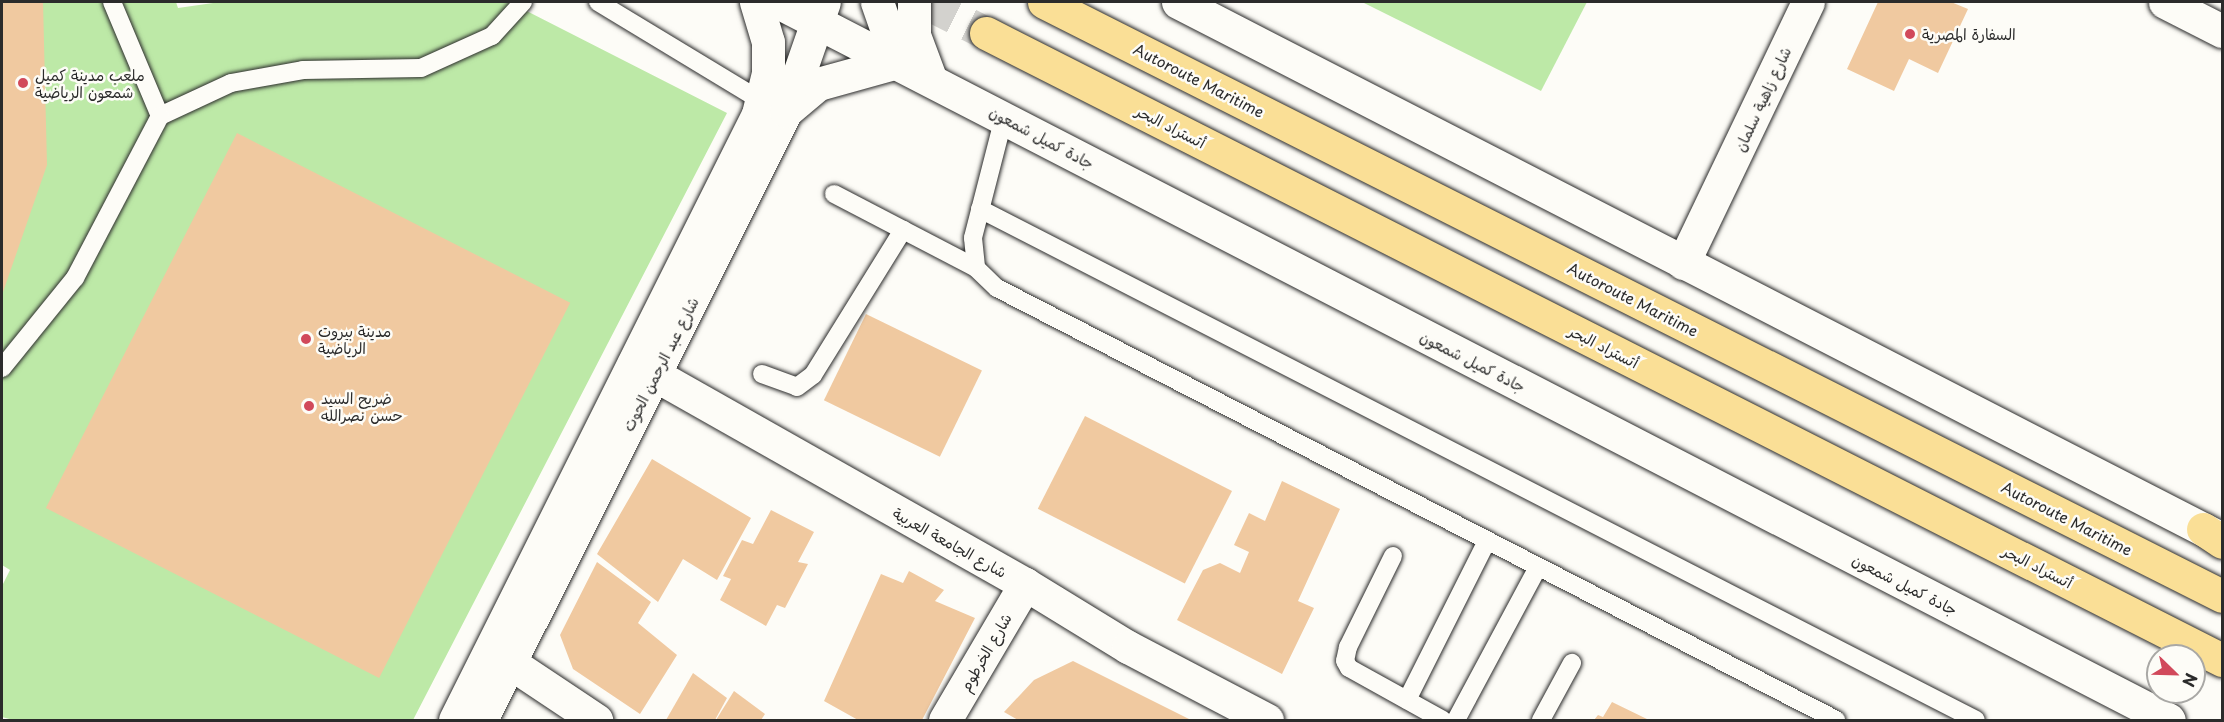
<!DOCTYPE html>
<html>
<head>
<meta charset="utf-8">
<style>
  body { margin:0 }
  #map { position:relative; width:2224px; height:722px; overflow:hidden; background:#fdfcf7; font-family:"Playpen Sans","Playpen Sans Arabic",sans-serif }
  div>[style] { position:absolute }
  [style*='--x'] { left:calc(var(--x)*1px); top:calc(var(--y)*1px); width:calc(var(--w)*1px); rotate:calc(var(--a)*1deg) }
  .green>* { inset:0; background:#bde9a7 }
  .building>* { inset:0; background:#f0c9a0; transform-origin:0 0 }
  .motorway-tunnel>* { height:33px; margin-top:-16.5px; transform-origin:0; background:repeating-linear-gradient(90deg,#d3d2ce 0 33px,transparent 0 49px) }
  .roads { filter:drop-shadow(0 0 2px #2b2b2b) drop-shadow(0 0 2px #2b2b2b) }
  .service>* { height:18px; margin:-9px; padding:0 9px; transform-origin:9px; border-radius:9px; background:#fdfcf7 }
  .minor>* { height:33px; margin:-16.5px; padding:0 16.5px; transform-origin:16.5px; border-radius:16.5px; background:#fdfcf7 }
  .tertiary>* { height:33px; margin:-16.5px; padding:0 16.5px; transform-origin:16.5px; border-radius:16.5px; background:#fdfcf7 }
  .secondary>* { height:33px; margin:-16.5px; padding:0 16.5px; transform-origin:16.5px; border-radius:16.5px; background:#fdfcf7 }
  .motorway>* { height:33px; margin:-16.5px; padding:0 16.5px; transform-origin:16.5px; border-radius:16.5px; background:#fadf96 }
  .dots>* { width:16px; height:16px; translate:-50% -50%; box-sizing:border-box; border:3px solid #fdfcf7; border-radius:50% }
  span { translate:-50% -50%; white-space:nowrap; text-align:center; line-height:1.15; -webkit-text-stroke:5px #fdfcf7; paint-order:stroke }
  .poi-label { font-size:15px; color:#2b2b2b }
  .left { translate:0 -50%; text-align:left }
  .street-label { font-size:15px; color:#2b2b2b }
  .frame { position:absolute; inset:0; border:3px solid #2b2b2b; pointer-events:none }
  .north { position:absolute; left:2146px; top:644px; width:60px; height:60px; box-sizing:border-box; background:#fdfcf7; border:2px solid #a9a8a5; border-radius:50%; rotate:113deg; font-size:16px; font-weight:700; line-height:24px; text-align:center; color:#2b2b2b }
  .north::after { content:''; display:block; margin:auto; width:21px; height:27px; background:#d1495b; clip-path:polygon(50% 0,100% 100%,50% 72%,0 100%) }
</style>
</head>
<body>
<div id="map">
  <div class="green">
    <i style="clip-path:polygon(2px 2px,176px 2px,178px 8px,220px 2px,509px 2px,727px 113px,413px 720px,13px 720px,2px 717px,2px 586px,10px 570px,2px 565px)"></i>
    <i style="clip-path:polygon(1362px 2px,1587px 2px,1541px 91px)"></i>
  </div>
  <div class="building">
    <i style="clip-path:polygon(2px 2px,43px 2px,47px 165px,2px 295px)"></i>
    <i style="clip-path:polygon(1878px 2px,1951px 2px,1968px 9px,1938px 73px,1909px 59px,1894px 91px,1847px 69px)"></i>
    <i style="left:237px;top:133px;width:374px;height:421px;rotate:27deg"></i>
    <i style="left:866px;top:314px;width:129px;height:96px;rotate:26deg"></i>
    <i style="left:1085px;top:416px;width:165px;height:104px;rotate:27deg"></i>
    <i style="clip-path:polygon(652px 459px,751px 518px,717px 580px,683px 559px,658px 602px,597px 554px)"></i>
    <i style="clip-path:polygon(1282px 481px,1340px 509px,1298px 601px,1314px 608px,1282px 674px,1177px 620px,1203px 570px,1220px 563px,1240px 573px,1249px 552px,1234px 545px,1249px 513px,1265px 521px)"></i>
    <i style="clip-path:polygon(771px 510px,814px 532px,798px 562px,808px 564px,785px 608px,777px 605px,766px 626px,720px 600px,731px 579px,723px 576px,742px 540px,753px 544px)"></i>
    <i style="clip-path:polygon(597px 562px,651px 602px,638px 623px,677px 655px,640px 714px,573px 669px,560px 635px)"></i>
    <i style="clip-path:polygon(909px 571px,944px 590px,935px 601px,975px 618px,922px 720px,858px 720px,824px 701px,881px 574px,903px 583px)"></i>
    <i style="clip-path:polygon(1073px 661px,1191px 720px,1018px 720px,1004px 712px,1034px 680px)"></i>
    <i style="clip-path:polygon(693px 673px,727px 698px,715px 720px,666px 720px)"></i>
    <i style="clip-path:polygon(734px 691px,765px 714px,761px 720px,716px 720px)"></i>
    <i style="clip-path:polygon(1612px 702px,1649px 720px,1594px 720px,1598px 715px,1603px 717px)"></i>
  </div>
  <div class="motorway-tunnel">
    <i style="--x:925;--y:2;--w:68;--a:26.9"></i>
  </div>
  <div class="roads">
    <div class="service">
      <i style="--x:112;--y:2;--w:124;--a:67.2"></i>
      <i style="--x:160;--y:116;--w:78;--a:-24.9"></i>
      <i style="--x:231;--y:83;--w:73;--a:-10.2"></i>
      <i style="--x:303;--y:70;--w:118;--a:-1"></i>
      <i style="--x:421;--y:68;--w:78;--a:-24.3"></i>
      <i style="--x:492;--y:36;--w:46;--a:-47.6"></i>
      <i style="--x:598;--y:2;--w:193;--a:31.2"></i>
      <i style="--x:1004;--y:117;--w:125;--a:104.4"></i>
      <i style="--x:973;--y:238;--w:30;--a:84"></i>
      <i style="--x:976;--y:268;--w:29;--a:44"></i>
      <i style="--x:997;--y:288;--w:944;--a:27.24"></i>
      <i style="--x:834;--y:194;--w:160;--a:27.5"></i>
      <i style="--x:980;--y:209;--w:1119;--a:27.16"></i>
      <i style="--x:2;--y:368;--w:116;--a:-51"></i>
      <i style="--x:75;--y:278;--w:183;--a:-62.3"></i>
      <i style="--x:762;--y:374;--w:37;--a:20"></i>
      <i style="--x:797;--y:387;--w:20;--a:-37"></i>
      <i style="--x:813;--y:375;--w:171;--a:-58.2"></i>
      <i style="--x:1393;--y:556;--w:102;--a:116.3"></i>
      <i style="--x:1348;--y:647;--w:14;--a:102"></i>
      <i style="--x:1345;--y:661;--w:8;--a:60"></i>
      <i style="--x:1349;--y:668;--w:107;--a:29"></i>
      <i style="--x:1407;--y:700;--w:176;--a:-63.3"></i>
      <i style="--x:1456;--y:720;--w:171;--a:-61.8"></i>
      <i style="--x:1541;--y:720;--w:65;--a:-61.5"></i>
    </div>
    <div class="minor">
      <i style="--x:2165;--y:2;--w:64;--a:27"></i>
      <i style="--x:1683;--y:263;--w:289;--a:-64.4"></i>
      <i style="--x:634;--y:363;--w:449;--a:29.5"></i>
      <i style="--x:1025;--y:584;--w:121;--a:31.5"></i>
      <i style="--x:1128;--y:647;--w:157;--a:27.7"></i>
      <i style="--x:509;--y:662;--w:105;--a:33.7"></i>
      <i style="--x:945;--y:720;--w:158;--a:-59.5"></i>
    </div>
    <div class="tertiary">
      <i style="--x:877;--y:2;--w:64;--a:70.7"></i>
      <i style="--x:455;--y:720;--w:678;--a:-63.43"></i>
      <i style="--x:758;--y:114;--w:42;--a:-76.3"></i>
      <i style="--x:768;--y:73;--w:31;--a:-90"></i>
      <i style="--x:768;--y:42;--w:42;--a:-106.7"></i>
      <i style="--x:481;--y:720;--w:681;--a:-63.4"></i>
      <i style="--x:786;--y:111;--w:115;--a:-70.8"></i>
    </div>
    <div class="secondary">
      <i style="--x:778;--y:2;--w:1565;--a:27.3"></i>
      <i style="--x:914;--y:2;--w:33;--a:90"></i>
      <i style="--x:914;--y:35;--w:46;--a:69.6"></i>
      <i style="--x:1178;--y:2;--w:1174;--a:27.22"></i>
      <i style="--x:786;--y:111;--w:42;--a:-40.2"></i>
      <i style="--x:818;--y:84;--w:83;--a:-15.4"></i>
    </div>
    <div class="motorway">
      <i style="--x:1044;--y:2;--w:1319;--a:26.76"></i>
      <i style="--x:986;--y:33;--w:1386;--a:26.9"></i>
      <i style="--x:2203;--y:529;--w:23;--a:34"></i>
    </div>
  </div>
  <div class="dots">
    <i style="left:1910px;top:34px;background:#d1495b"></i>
    <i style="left:23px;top:83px;background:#d1495b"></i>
    <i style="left:306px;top:339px;background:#d1495b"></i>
    <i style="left:309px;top:406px;background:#d1495b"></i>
  </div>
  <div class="poi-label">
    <span class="left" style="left:1922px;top:34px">السفارة المصرية</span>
    <span class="left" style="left:35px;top:83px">ملعب مدينة كميل<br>شمعون الرياضية</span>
    <span class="left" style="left:318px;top:339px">مدينة بيروت<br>الرياضية</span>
    <span class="left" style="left:321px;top:406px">ضريح السيد<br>حسن نصرالله</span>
  </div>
  <div class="street-label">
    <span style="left:1199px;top:80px;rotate:27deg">Autoroute Maritime</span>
    <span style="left:1762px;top:99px;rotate:-65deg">شارع زاهية سلمان</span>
    <span style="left:1171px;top:126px;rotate:27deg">أتستراد البحر</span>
    <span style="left:1042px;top:137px;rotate:28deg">جادة كميل شمعون</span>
    <span style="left:1633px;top:299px;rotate:27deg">Autoroute Maritime</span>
    <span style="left:1604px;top:346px;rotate:27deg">أتستراد البحر</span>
    <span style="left:1473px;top:361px;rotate:27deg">جادة كميل شمعون</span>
    <span style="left:660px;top:364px;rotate:-63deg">شارع عبد الرحمن الحوت</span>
    <span style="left:2067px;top:518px;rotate:27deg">Autoroute Maritime</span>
    <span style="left:950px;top:542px;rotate:29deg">شارع الجامعة العربية</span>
    <span style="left:2038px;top:566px;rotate:27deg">أتستراد البحر</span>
    <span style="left:1905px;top:584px;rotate:27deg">جادة كميل شمعون</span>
    <span style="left:985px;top:652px;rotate:-60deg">شارع الخرطوم</span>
  </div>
  <div class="frame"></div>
  <div class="north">N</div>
</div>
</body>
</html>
